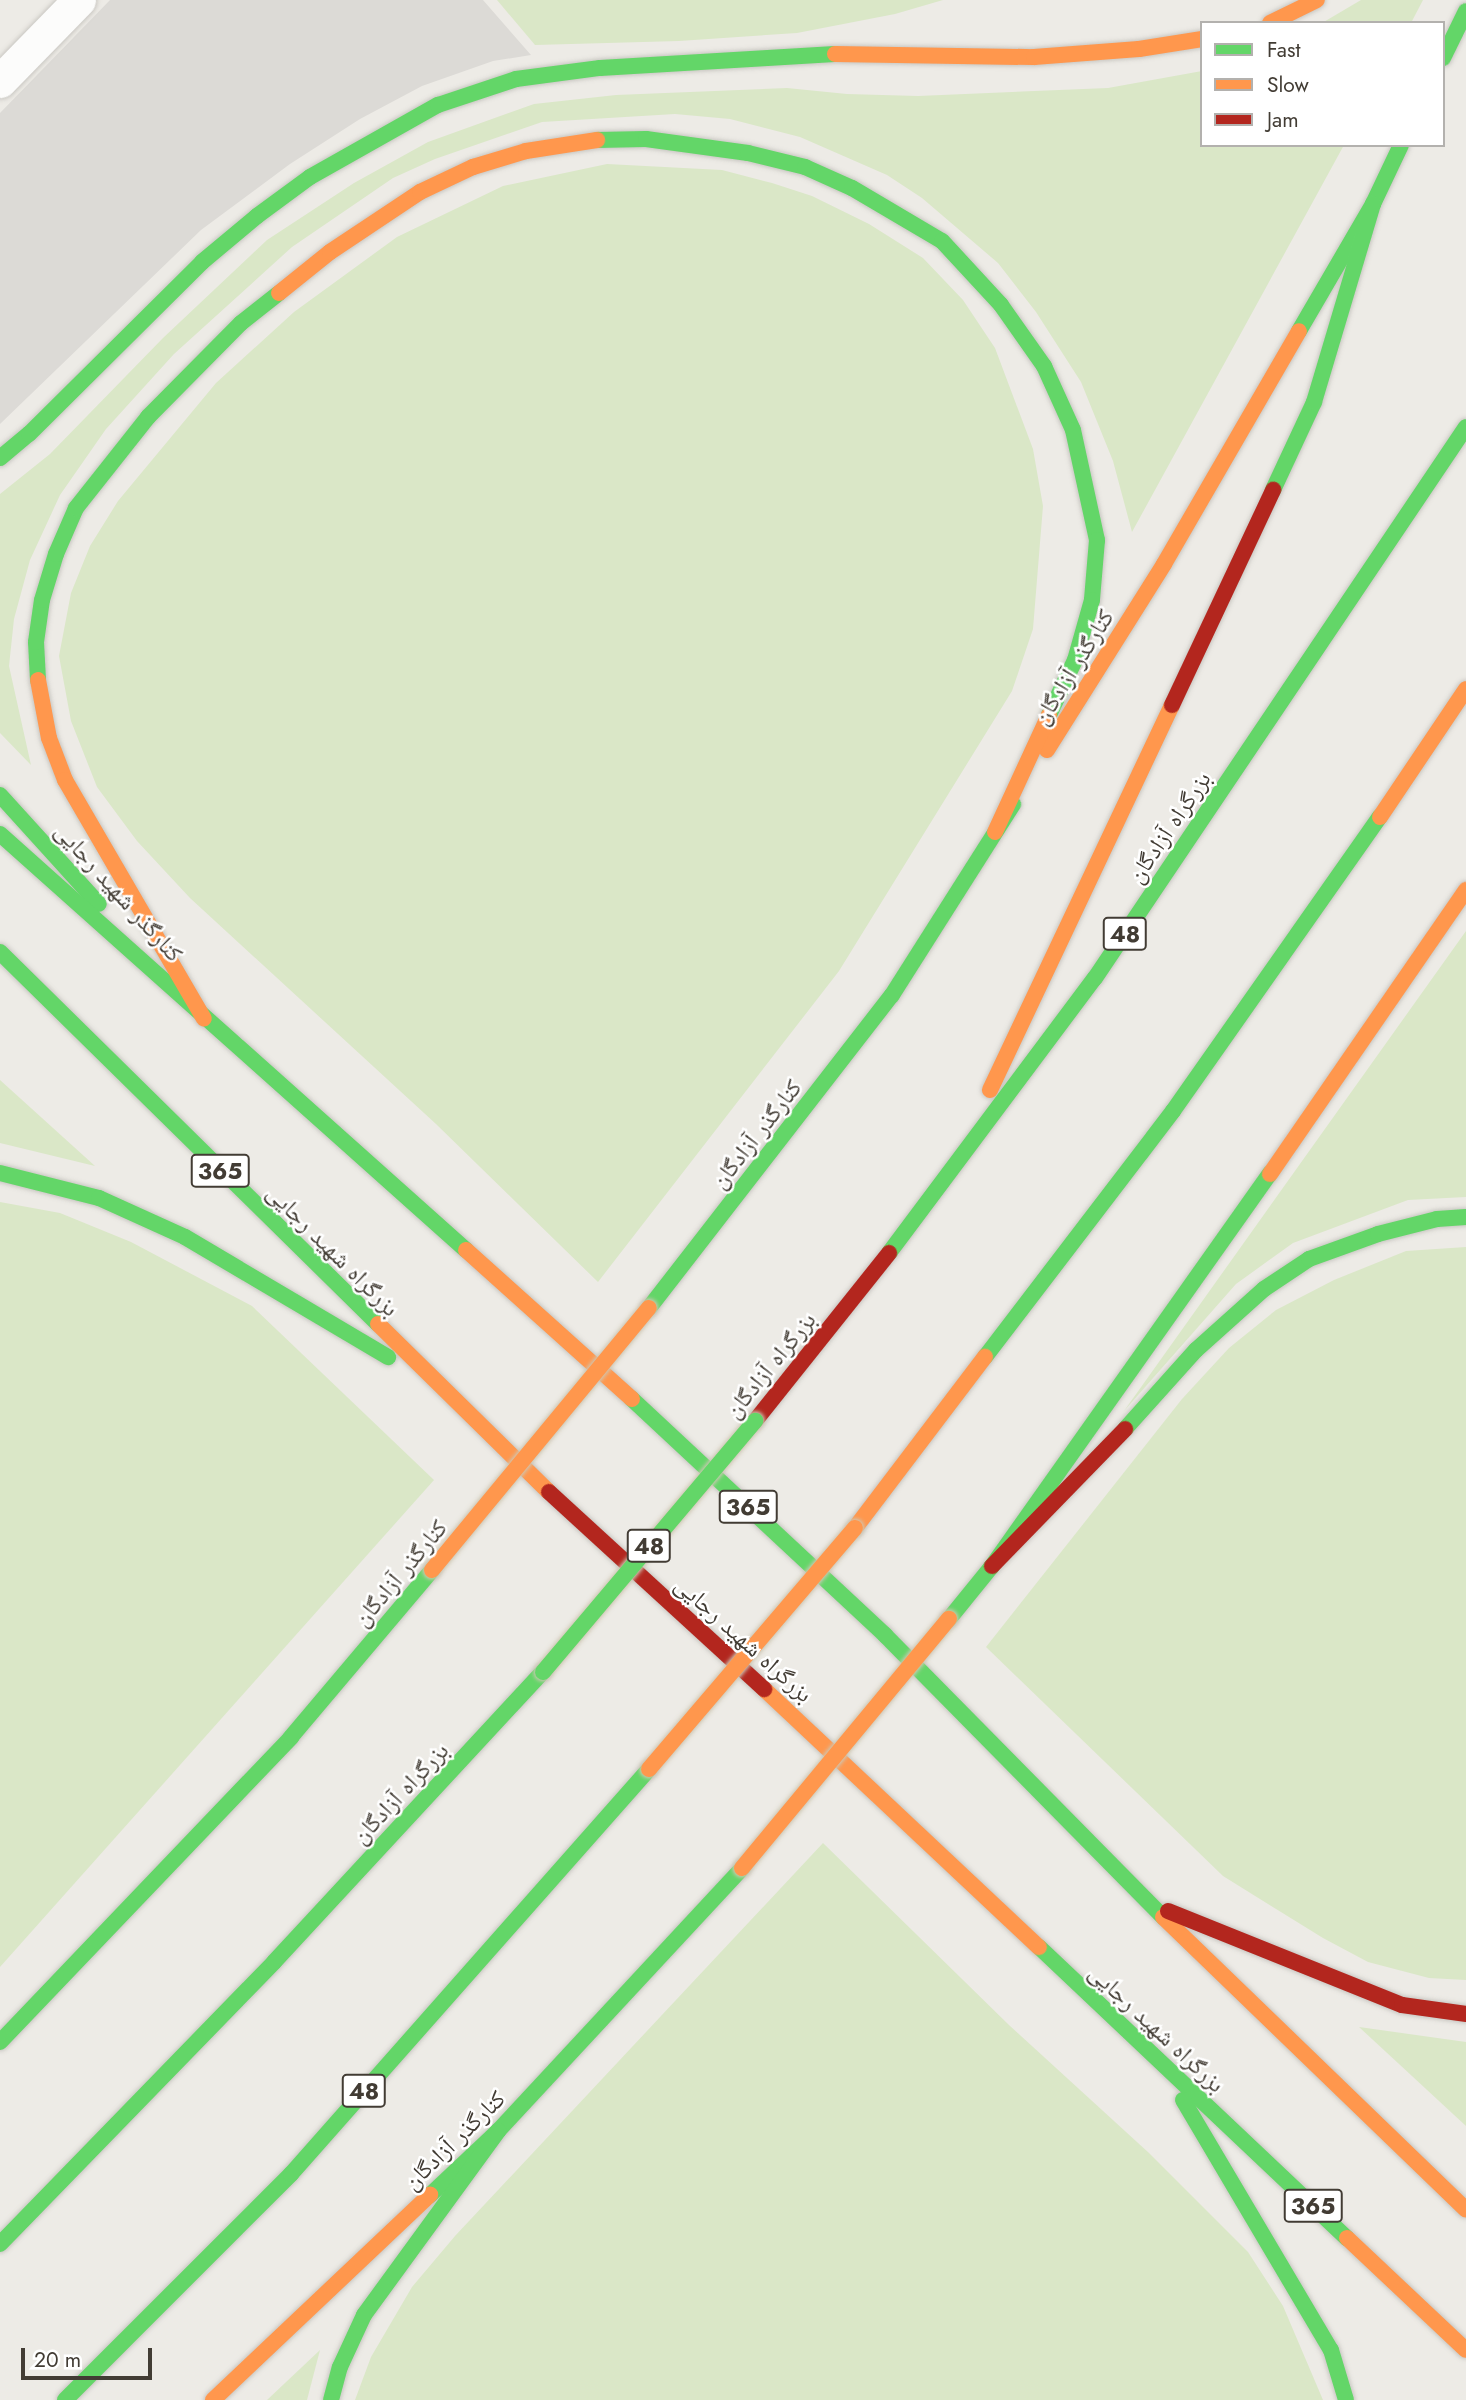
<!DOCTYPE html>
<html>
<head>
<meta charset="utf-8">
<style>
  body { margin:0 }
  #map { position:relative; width:1466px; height:2400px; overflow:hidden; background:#edebe6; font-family:Jost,"Noto Naskh Arabic",sans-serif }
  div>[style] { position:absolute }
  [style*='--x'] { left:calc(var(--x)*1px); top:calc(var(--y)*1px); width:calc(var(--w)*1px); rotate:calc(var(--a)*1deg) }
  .green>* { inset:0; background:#dae7c7 }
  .parking>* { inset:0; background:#dcdad6 }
  .roads { filter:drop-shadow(0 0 2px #c9c7c2) drop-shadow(0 0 2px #c9c7c2) }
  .street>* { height:33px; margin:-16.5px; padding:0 16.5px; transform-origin:16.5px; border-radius:16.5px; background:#fcfcfb }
  .fast>* { height:16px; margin:-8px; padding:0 8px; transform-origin:8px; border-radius:8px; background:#63d668 }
  .slow>* { height:16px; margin:-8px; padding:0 8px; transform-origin:8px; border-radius:8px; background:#ff974d }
  .jam>* { height:16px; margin:-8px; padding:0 8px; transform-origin:8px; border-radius:8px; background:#b3261e }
  .bridges { filter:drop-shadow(0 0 2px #cec7b4) drop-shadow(0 0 2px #cec7b4) }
  .fast-bridge>* { height:16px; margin:-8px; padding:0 8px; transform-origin:8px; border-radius:8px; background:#63d668 }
  .slow-bridge>* { height:16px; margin:-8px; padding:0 8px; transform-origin:8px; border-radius:8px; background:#ff974d }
  span { translate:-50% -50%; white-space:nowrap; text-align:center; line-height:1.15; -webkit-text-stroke:5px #fff; paint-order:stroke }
  .shield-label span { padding:2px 5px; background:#fff; border:2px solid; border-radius:5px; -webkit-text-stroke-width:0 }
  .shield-label { font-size:23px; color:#423c34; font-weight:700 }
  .street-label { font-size:24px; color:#423c34 }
  .legend { position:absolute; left:1200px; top:21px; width:245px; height:126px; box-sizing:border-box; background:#fff; border:2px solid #b3b1ae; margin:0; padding:9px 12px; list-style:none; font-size:21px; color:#423c34 }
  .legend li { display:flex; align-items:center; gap:14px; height:35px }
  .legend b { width:35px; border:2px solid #b3b1ae }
  .scale { position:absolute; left:21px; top:2348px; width:131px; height:32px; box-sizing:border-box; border:4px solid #423c34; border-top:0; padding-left:9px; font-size:21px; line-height:24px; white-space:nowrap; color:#423c34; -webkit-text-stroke:5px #fff; paint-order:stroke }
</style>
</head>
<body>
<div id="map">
  <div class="green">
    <i style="clip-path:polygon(497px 0,943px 0,895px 14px,797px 33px,679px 41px,535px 45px)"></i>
    <i style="clip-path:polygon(1361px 0,1423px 0,1411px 23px,1322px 23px)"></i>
    <i style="clip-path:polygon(1202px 71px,1202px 145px,1344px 145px,1132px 532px,1113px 461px,1081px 382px,1036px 312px,998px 263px,922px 198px,887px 175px,800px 137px,730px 119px,675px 114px,542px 122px,435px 159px,393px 178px,292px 247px,174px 354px,106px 429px,60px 495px,30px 560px,14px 619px,9px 666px,31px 765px,0 733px,0 494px,50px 454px,163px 338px,267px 240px,354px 183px,428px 142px,534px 104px,616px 95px,787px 88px,847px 94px,918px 96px,1108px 88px)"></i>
    <i style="clip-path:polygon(607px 164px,722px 170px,772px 183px,812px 196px,869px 224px,923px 258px,963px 300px,995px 348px,1033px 449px,1043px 506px,1033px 629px,1012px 691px,839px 971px,598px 1282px,436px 1124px,190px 898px,137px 841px,97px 787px,71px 721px,59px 656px,71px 593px,90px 546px,118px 501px,216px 383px,294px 312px,397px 237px,503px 186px)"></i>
    <i style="clip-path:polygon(1466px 931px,1466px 1197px,1408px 1200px,1293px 1243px,1236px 1284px,1124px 1411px)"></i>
    <i style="clip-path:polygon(0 1080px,95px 1166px,0 1143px)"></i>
    <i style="clip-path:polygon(0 1202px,60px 1213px,131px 1242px,252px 1306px,434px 1480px,0 1967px)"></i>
    <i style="clip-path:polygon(1466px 1247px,1466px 1980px,1429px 1978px,1368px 1962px,1323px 1938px,1223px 1876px,986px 1647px,1182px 1399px,1229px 1348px,1276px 1310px,1334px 1280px,1406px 1251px)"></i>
    <i style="clip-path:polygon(823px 1843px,1009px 2025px,1149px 2153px,1248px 2252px,1283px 2306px,1323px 2400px,355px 2400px,371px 2357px,412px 2287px,455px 2236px)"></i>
    <i style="clip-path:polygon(1359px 2027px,1466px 2042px,1466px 2126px)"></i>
    <i style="clip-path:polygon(320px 2350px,307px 2400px,267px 2400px)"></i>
  </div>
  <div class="parking">
    <i style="clip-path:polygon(110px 0,483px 0,531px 55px,493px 61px,422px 86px,360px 119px,290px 164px,201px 230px,0 424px,0 113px)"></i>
  </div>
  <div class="roads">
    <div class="street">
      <i style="--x:0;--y:81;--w:113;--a:-45.7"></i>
    </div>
    <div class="fast">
      <i style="--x:1443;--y:58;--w:52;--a:-63.9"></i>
      <i style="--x:597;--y:140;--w:49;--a:-1.2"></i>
      <i style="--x:646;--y:139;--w:103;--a:7.8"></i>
      <i style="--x:748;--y:153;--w:59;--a:13.8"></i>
      <i style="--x:805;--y:167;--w:51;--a:24.1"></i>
      <i style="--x:852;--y:188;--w:104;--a:30.5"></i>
      <i style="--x:942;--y:241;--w:87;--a:47.3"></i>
      <i style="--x:1001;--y:305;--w:75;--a:54.8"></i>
      <i style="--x:1044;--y:366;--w:70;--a:65.6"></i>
      <i style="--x:1073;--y:430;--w:113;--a:77.7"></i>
      <i style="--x:1097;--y:540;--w:60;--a:94.8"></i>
      <i style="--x:1092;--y:600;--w:62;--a:105.8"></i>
      <i style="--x:1075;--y:660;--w:61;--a:115.3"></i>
      <i style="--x:1299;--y:331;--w:147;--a:-59.8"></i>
      <i style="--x:1373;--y:204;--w:65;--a:-64.6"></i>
      <i style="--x:0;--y:458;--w:38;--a:-40"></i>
      <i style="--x:29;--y:434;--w:244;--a:-44.8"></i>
      <i style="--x:202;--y:262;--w:72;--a:-39.9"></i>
      <i style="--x:257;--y:216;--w:66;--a:-36.3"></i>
      <i style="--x:310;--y:177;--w:147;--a:-29.4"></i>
      <i style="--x:438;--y:105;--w:82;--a:-18.4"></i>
      <i style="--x:516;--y:79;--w:85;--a:-7.5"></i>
      <i style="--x:600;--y:68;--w:235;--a:-3.4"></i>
      <i style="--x:1273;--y:490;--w:97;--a:-65"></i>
      <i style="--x:1314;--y:402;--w:207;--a:-73.4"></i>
      <i style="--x:38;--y:680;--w:38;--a:-93"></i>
      <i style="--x:36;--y:642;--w:42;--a:-81.9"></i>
      <i style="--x:42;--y:600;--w:48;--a:-73.1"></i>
      <i style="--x:56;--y:554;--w:50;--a:-66.5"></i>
      <i style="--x:76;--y:508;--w:116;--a:-51.6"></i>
      <i style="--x:148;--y:417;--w:132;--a:-45.3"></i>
      <i style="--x:241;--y:323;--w:48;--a:-38.3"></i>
      <i style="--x:0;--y:795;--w:147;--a:47.8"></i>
      <i style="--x:0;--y:834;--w:625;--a:41.76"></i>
      <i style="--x:0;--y:952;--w:530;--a:44.54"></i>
      <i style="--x:0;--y:1173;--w:102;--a:14.2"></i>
      <i style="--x:99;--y:1198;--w:94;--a:24.4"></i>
      <i style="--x:185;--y:1237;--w:236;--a:30.6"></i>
      <i style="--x:889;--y:1253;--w:344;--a:-53.2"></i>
      <i style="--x:1095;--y:978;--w:664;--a:-56.05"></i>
      <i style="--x:649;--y:1308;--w:396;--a:-52.2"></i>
      <i style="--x:892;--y:995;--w:226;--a:-57.6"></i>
      <i style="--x:985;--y:1357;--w:310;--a:-52.6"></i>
      <i style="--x:1173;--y:1111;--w:360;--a:-54.9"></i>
      <i style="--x:632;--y:1399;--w:346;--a:43"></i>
      <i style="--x:885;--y:1635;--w:396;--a:45.4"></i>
      <i style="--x:1125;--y:1429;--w:106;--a:-48.1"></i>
      <i style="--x:1196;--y:1350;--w:91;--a:-41.9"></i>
      <i style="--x:1264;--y:1289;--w:54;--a:-33.7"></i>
      <i style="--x:1309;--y:1259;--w:73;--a:-19.9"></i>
      <i style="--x:1378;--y:1234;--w:61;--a:-14.3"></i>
      <i style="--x:1437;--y:1219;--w:29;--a:-4"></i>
      <i style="--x:949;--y:1619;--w:68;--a:-50.9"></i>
      <i style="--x:992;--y:1566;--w:481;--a:-54.7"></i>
      <i style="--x:1039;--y:1947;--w:424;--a:43.4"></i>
      <i style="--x:0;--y:2042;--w:422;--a:-46.3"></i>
      <i style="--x:291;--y:1737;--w:219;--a:-49.8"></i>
      <i style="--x:1183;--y:2100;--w:291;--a:59.4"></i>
      <i style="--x:1331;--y:2350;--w:52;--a:73.3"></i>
      <i style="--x:430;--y:2195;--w:93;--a:-43.3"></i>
      <i style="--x:498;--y:2131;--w:359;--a:-47.1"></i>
      <i style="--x:0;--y:2244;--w:393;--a:-45.8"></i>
      <i style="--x:274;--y:1962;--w:396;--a:-47.2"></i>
      <i style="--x:65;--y:2400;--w:320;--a:-45"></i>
      <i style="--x:291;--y:2174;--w:541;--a:-48.52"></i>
      <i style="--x:331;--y:2400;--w:34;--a:-75"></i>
      <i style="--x:340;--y:2367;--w:57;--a:-65.2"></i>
      <i style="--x:364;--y:2315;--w:228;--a:-53.9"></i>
    </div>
    <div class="slow">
      <i style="--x:1270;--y:23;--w:52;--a:-26.1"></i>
      <i style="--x:835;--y:54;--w:199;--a:0.9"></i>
      <i style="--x:1034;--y:57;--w:105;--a:-4.4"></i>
      <i style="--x:1139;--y:49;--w:64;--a:-9"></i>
      <i style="--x:279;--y:293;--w:65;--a:-38.8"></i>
      <i style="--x:330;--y:252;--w:108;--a:-33.7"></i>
      <i style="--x:420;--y:192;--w:59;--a:-25.3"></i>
      <i style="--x:473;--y:167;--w:55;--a:-16.8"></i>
      <i style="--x:526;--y:151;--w:72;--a:-8.8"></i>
      <i style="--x:38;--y:680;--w:59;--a:79.3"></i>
      <i style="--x:49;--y:738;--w:45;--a:69.1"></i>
      <i style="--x:65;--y:780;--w:276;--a:59.8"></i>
      <i style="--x:1047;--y:750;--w:220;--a:-57.8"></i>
      <i style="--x:1164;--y:564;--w:269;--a:-59.9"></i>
      <i style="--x:1380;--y:817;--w:154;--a:-56.1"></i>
      <i style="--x:995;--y:832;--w:129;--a:-65.2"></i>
      <i style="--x:990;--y:1090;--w:426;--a:-64.7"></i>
      <i style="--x:1270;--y:1174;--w:345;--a:-55.4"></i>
      <i style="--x:466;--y:1250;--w:223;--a:41.9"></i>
      <i style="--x:378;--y:1324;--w:240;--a:44.5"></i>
      <i style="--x:855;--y:1528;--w:215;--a:-52.8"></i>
      <i style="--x:764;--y:1689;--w:377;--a:43.2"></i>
      <i style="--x:1163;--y:1917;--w:421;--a:44"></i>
      <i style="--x:1347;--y:2238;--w:163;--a:43.3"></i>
      <i style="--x:213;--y:2400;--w:299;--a:-43.4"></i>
    </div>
    <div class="jam">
      <i style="--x:1172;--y:705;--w:238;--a:-64.8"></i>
      <i style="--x:755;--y:1421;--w:215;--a:-51.4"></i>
      <i style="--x:549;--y:1492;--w:292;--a:42.5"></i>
      <i style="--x:992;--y:1566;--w:191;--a:-45.8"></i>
      <i style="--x:1168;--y:1911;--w:252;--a:21.9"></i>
      <i style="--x:1402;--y:2005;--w:65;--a:8"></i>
    </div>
  </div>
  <div class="bridges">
    <div class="fast-bridge">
      <i style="--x:543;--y:1672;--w:329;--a:-49.8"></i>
    </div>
    <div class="slow-bridge">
      <i style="--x:432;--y:1570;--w:340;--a:-50.4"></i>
      <i style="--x:649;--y:1769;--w:317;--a:-49.5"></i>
      <i style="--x:742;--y:1868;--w:324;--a:-50.3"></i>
    </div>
  </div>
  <div class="shield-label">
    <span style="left:1125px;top:934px">48</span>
    <span style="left:220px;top:1171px">365</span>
    <span style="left:748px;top:1507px">365</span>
    <span style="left:649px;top:1546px">48</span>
    <span style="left:364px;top:2091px">48</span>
    <span style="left:1313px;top:2206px">365</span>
  </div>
  <div class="street-label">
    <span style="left:1073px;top:667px;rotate:-58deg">کنارگذر آزادگان</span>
    <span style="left:1169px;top:827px;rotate:-56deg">بزرگراه آزادگان</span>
    <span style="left:119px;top:892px;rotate:48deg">کنارگذر شهید رجایی</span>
    <span style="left:756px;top:1134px;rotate:-52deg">کنارگذر آزادگان</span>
    <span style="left:333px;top:1250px;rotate:45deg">بزرگراه شهید رجایی</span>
    <span style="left:770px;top:1365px;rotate:-51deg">بزرگراه آزادگان</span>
    <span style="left:400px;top:1573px;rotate:-50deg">کنارگذر آزادگان</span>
    <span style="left:744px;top:1639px;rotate:42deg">بزرگراه شهید رجایی</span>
    <span style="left:400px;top:1793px;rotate:-47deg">بزرگراه آزادگان</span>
    <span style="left:1157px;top:2028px;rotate:43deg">بزرگراه شهید رجایی</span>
    <span style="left:454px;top:2140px;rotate:-44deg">کنارگذر آزادگان</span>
  </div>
  <ul class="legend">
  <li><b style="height:9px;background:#63d668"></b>Fast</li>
  <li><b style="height:9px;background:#ff974d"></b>Slow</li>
  <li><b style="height:9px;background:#b3261e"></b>Jam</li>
  </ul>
  <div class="scale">20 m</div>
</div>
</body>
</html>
